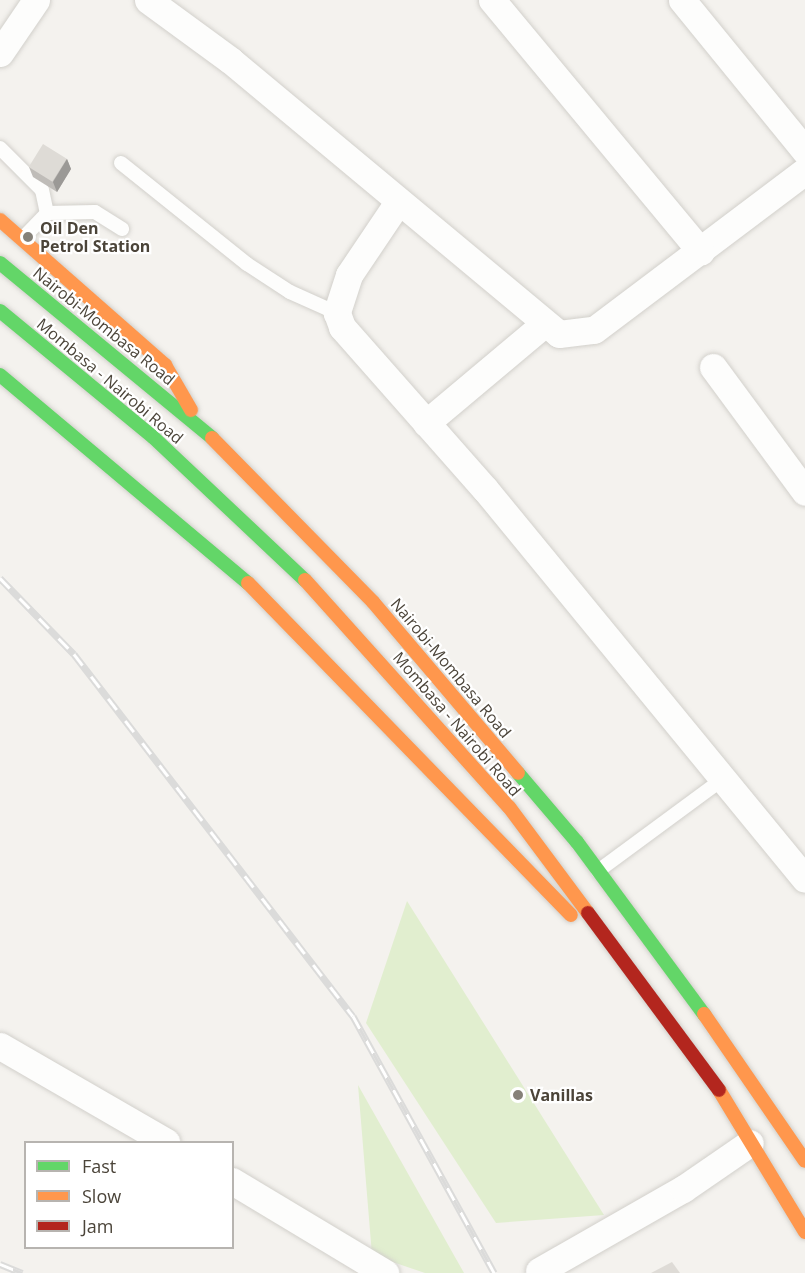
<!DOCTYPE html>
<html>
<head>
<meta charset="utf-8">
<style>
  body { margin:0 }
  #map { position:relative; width:805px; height:1273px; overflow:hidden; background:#f4f2ee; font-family:"Open Sans",sans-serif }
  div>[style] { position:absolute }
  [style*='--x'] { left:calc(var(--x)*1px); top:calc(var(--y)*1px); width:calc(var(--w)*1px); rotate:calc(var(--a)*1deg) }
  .green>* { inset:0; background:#e1eecf }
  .roads { filter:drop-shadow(0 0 2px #d2d0cb) drop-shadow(0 0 2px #d2d0cb) }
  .lane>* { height:14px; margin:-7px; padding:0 7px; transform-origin:7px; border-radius:7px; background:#fdfdfc }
  .street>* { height:27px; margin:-13.5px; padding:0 13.5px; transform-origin:13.5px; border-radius:13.5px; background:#fdfdfc }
  .fast>* { height:14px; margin:-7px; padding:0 7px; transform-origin:7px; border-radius:7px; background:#63d668 }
  .slow>* { height:14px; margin:-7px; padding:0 7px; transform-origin:7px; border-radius:7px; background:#ff974d }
  .jam>* { height:14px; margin:-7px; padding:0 7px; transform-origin:7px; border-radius:7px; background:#b3261e }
  .rail>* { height:7px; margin-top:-3.5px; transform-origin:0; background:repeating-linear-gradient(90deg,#fff 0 14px,#dbdbda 0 28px); box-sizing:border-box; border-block:2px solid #dbdbda }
  .wall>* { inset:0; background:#bfbcb8 }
  .shaded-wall>* { inset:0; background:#9b9996 }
  .building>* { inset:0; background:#dedbd6; transform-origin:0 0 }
  .dots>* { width:16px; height:16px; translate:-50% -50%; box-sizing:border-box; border:3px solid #fff; border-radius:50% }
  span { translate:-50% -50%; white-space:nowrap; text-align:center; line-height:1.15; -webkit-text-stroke:4.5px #fff; paint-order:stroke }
  .poi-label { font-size:16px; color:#4b4439; font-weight:700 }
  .left { translate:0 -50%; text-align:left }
  .street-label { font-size:16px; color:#4b4439 }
  .legend { position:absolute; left:24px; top:1141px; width:210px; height:108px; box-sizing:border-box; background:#fff; border:2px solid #b7b4b0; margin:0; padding:8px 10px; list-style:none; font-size:18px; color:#4b4439 }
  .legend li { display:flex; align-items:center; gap:12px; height:30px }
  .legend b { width:30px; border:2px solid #b7b4b0 }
</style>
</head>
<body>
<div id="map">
  <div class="green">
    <i style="clip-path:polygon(407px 901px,604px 1215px,496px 1223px,366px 1023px)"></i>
    <i style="clip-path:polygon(358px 1085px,464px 1273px,425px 1273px,372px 1255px)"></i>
  </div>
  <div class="roads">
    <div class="lane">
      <i style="--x:0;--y:148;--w:59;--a:45"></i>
      <i style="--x:42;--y:190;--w:24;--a:78"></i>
      <i style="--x:121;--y:163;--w:161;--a:38.7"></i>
      <i style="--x:247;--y:264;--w:51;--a:33.1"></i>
      <i style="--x:290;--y:292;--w:51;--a:24.1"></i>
      <i style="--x:47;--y:213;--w:48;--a:-1.2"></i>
      <i style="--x:95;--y:212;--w:32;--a:32"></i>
      <i style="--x:23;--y:238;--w:35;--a:-46"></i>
      <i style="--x:598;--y:871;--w:155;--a:-36.4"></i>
    </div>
    <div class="street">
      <i style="--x:148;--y:0;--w:102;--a:36.2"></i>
      <i style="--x:230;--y:60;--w:428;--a:39.8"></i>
      <i style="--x:559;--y:334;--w:35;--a:-7"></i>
      <i style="--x:594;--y:330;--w:264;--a:-37"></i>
      <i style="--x:492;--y:0;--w:327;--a:50.3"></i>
      <i style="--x:682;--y:0;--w:195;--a:50.8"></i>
      <i style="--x:0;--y:53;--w:64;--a:-55.8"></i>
      <i style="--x:398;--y:202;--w:88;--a:123.9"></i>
      <i style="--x:349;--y:275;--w:40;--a:108"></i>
      <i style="--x:337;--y:313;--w:15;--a:70"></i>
      <i style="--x:342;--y:327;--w:216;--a:48.6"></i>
      <i style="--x:485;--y:489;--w:504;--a:50.63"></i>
      <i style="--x:713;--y:367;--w:155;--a:53.6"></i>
      <i style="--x:426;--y:423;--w:154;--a:-40"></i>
      <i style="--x:0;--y:1046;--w:192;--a:30"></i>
      <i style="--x:232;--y:1181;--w:179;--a:31"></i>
      <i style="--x:539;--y:1271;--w:166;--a:-29.7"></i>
      <i style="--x:683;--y:1189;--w:81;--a:-34.5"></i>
    </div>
    <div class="fast">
      <i style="--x:0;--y:263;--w:275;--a:39.5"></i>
      <i style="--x:0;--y:311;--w:198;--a:39.5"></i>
      <i style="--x:153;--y:437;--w:209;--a:43.3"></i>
      <i style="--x:0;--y:375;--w:324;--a:40"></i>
      <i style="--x:518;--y:773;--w:91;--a:49.5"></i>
      <i style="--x:577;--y:842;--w:214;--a:53.6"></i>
    </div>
    <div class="slow">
      <i style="--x:0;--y:220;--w:220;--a:41.3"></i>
      <i style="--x:165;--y:365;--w:52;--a:60"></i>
      <i style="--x:212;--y:438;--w:230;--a:45.5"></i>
      <i style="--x:373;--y:602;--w:224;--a:49.7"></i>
      <i style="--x:305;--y:580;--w:305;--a:48.1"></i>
      <i style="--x:509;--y:807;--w:132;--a:53.3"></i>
      <i style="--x:248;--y:583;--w:463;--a:45.8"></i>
      <i style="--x:704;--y:1014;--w:178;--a:55.5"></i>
      <i style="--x:719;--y:1090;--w:166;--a:58.8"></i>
    </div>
    <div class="jam">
      <i style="--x:588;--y:913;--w:220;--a:53.5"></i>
    </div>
  </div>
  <div class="rail">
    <i style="--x:0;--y:578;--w:106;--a:45.8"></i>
    <i style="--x:74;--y:654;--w:457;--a:52.4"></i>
    <i style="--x:353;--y:1016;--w:293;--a:61.2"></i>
    <i style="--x:0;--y:1264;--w:24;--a:22"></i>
  </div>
  <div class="wall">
    <i style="clip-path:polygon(67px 159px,71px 169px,57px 192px,33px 177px,29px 167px)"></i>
  </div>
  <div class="shaded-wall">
    <i style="clip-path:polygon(67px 159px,71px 169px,57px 192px,53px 182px)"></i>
  </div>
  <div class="building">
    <i style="left:43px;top:144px;width:28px;height:27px;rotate:32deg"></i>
    <i style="clip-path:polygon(672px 1262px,680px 1273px,651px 1273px)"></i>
  </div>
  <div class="dots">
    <i style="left:28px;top:237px;background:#868178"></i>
    <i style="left:518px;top:1095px;background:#868178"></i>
  </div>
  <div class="poi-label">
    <span class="left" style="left:40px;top:237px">Oil Den<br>Petrol Station</span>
    <span class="left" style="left:530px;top:1095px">Vanillas</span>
  </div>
  <div class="street-label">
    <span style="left:104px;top:326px;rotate:39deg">Nairobi-Mombasa Road</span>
    <span style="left:110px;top:381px;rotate:40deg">Mombasa - Nairobi Road</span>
    <span style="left:451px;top:668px;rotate:50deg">Nairobi-Mombasa Road</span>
    <span style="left:457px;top:724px;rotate:49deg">Mombasa - Nairobi Road</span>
  </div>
  <ul class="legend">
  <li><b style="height:8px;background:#63d668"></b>Fast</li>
  <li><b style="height:8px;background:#ff974d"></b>Slow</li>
  <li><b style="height:8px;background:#b3261e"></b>Jam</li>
  </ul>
</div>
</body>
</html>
